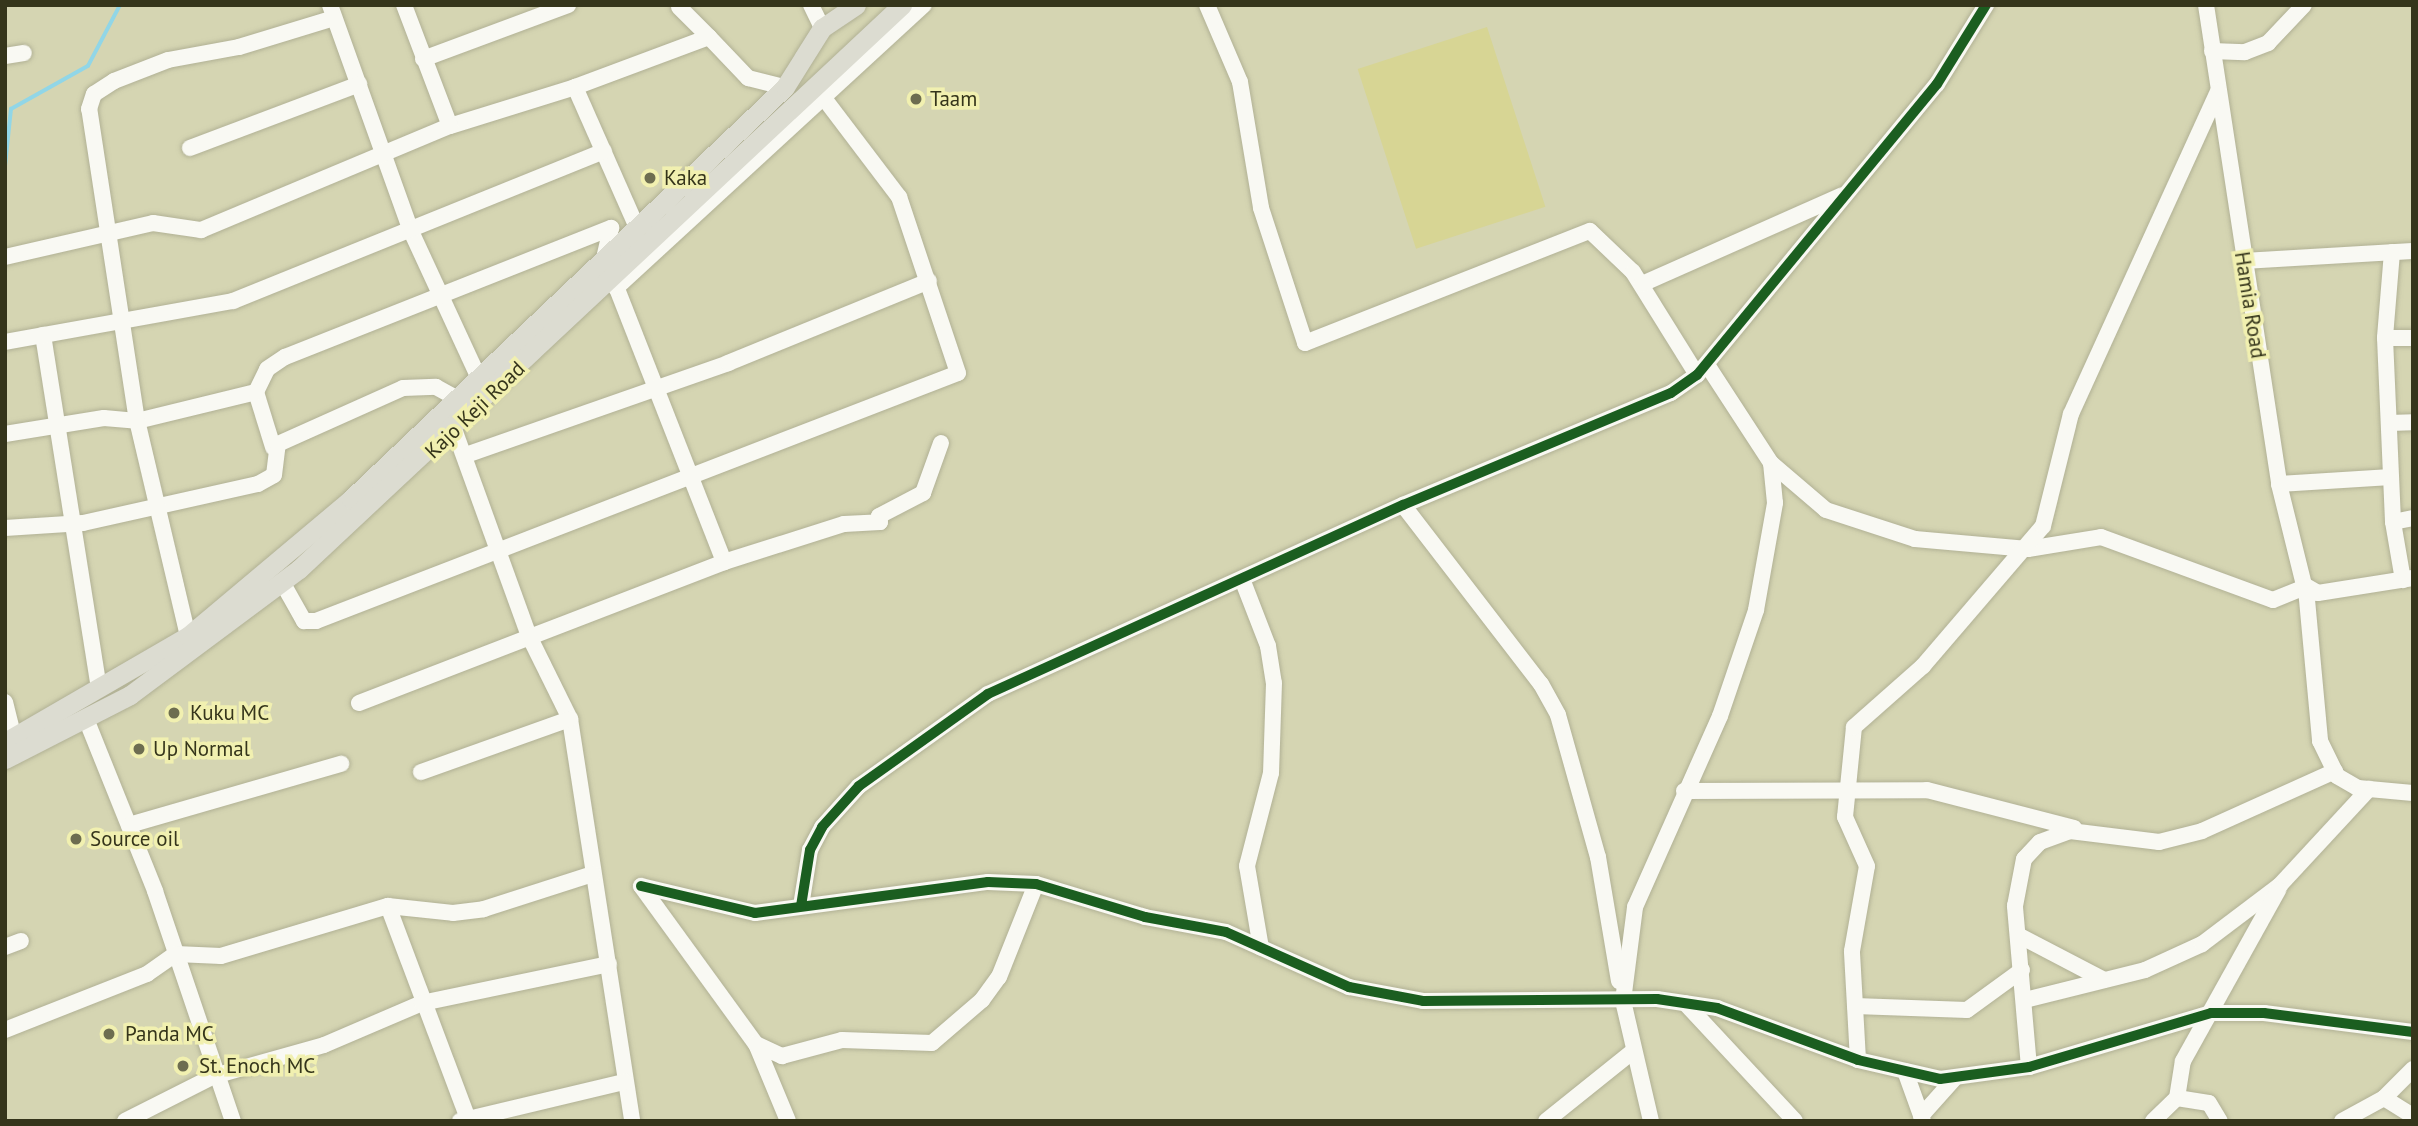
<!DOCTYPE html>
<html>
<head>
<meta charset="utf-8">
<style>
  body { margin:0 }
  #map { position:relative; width:2418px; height:1126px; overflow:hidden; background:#d5d5b2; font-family:"PT Sans",sans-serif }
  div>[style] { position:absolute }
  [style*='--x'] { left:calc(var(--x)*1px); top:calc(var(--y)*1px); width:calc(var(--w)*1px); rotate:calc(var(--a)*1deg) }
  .green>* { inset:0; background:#d7d594; transform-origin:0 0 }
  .stream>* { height:3.5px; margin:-1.75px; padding:0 1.75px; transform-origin:1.75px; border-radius:1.75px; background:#91d6e7 }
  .roads { filter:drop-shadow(0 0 2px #b1b195) drop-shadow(0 0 2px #b1b195) }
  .minor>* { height:16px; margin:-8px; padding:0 8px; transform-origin:8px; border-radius:8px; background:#f9f9f3 }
  .major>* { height:19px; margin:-9.5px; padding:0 9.5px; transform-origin:9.5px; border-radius:9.5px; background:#dcdcd1 }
  .cycleway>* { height:10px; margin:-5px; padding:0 5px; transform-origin:5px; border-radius:5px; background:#1b5e20 }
  .dots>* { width:19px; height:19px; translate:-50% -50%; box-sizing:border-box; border:4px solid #f1f0b0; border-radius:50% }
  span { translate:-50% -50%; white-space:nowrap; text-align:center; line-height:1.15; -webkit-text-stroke:7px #f1f0b0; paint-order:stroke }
  .poi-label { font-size:21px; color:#35351b }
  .left { translate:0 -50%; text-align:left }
  .street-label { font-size:21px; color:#35351b }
  .frame { position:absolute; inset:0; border:7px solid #35351b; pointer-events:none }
</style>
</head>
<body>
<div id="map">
  <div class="green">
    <i style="left:1487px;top:27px;width:189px;height:136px;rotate:72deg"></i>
  </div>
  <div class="stream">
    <i style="--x:5;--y:166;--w:57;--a:-84"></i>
    <i style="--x:11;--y:109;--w:88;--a:-29.2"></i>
    <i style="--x:88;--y:66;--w:69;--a:-62.3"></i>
  </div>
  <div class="roads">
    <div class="minor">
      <i style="--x:330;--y:5;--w:238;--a:70.3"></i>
      <i style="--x:410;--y:229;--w:164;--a:65.2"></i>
      <i style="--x:404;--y:5;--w:129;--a:69.2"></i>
      <i style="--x:450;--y:126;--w:131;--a:-17.3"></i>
      <i style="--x:575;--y:87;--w:156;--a:66.2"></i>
      <i style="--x:811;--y:5;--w:25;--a:64"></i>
      <i style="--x:1207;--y:5;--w:84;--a:66.8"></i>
      <i style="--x:1240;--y:82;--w:128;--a:80.5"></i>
      <i style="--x:1261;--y:208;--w:142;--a:71.9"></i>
      <i style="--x:1305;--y:343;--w:306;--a:-21.5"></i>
      <i style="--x:1590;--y:231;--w:59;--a:43.6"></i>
      <i style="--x:1633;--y:272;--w:121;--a:58.1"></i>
      <i style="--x:2206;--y:5;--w:485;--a:81.3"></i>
      <i style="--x:2279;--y:484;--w:104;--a:76.1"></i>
      <i style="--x:2304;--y:585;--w:16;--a:30"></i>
      <i style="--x:2318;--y:593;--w:96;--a:-9"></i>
      <i style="--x:679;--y:7;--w:42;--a:45"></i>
      <i style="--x:2212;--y:51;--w:33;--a:2"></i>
      <i style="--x:2245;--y:52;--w:25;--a:-21"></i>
      <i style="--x:2268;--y:43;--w:52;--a:-46.5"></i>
      <i style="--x:5;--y:56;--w:19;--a:-9"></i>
      <i style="--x:423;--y:59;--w:155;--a:-20.4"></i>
      <i style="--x:575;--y:87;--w:143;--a:-20.5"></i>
      <i style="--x:709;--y:37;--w:57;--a:46.4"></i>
      <i style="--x:748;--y:78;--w:38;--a:14"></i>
      <i style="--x:190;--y:148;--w:181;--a:-20.7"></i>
      <i style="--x:2392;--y:252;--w:86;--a:94.7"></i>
      <i style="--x:2385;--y:338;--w:184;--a:87.5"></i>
      <i style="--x:2393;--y:522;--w:59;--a:80.2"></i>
      <i style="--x:5;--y:257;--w:152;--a:-12.9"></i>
      <i style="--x:153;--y:223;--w:49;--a:8.3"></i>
      <i style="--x:201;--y:230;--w:270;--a:-22.7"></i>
      <i style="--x:2243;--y:261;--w:170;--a:-3.4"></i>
      <i style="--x:614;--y:281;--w:302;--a:68.6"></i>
      <i style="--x:1642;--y:284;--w:218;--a:-23.9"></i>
      <i style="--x:616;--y:288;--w:418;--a:-42.6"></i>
      <i style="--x:43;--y:335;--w:358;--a:81"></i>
      <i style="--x:2385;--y:338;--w:28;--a:0"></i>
      <i style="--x:5;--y:342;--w:232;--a:-10.2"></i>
      <i style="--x:233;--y:301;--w:400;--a:-22"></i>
      <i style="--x:256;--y:392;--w:58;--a:72.8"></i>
      <i style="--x:2389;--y:423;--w:24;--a:-2"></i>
      <i style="--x:454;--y:429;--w:220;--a:70.1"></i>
      <i style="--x:529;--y:636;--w:93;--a:63.7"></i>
      <i style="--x:570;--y:719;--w:407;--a:81.2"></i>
      <i style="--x:5;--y:434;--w:100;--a:-9.2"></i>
      <i style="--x:104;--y:418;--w:33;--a:5"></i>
      <i style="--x:137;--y:421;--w:122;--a:-13.7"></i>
      <i style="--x:256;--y:392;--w:25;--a:-64"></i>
      <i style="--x:267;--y:369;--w:22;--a:-34"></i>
      <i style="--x:285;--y:357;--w:351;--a:-21.6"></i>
      <i style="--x:611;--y:228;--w:31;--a:103"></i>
      <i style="--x:466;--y:455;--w:278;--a:-19.3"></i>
      <i style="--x:728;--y:363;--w:217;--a:-22.2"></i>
      <i style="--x:1771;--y:463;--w:72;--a:40.5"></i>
      <i style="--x:1826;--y:510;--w:94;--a:18"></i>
      <i style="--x:1915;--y:539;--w:113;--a:5.1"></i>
      <i style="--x:2028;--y:549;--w:74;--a:-9.3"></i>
      <i style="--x:2101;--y:537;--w:183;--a:20.1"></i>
      <i style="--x:2273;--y:600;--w:35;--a:-22"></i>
      <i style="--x:2279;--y:484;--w:112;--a:-3.6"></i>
      <i style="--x:1403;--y:505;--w:226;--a:52.4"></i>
      <i style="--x:1541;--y:684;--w:35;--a:61"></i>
      <i style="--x:1558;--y:715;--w:148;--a:74.3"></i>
      <i style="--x:1598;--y:857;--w:126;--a:80.4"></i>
      <i style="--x:2393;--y:522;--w:20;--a:-11"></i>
      <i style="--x:5;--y:528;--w:78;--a:-3.7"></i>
      <i style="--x:83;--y:523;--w:179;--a:-12.6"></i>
      <i style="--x:258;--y:484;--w:18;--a:-29"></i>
      <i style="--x:274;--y:475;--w:31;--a:-83"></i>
      <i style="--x:278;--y:444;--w:137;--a:-24.1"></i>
      <i style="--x:403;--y:388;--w:33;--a:-2"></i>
      <i style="--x:436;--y:387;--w:26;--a:29"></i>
      <i style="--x:1242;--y:579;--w:72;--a:68.8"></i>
      <i style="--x:1268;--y:646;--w:37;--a:81"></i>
      <i style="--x:1274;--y:683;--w:90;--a:91.9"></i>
      <i style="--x:1271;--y:773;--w:96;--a:104.5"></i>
      <i style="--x:1247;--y:866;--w:83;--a:80.3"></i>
      <i style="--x:282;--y:582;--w:45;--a:60.6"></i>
      <i style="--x:304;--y:621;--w:12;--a:0"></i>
      <i style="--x:316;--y:621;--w:688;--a:-21.12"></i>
      <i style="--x:958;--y:373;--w:186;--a:-108.5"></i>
      <i style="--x:899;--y:197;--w:126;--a:-127.2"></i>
      <i style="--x:2306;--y:589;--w:153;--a:84.7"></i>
      <i style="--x:2320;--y:741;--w:39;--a:64"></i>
      <i style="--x:2337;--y:776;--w:24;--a:30"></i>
      <i style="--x:2358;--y:788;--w:55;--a:5.2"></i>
      <i style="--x:188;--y:636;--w:221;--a:-103.3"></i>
      <i style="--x:137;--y:421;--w:316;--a:-98.7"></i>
      <i style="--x:89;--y:109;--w:16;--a:-72"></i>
      <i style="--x:94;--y:94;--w:24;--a:-33"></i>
      <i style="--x:114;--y:81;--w:58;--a:-21.3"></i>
      <i style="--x:168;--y:60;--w:72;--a:-10.4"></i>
      <i style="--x:239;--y:47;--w:99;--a:-17"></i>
      <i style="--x:5;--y:702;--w:37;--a:76"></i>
      <i style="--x:359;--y:703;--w:391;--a:-21.1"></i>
      <i style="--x:724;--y:562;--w:126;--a:-17.6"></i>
      <i style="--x:844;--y:524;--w:36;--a:-3"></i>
      <i style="--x:880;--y:522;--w:6;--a:-99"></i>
      <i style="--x:879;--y:516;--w:50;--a:-27.6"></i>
      <i style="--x:923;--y:493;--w:53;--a:-70.2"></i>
      <i style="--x:86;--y:719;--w:185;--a:68.1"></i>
      <i style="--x:155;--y:891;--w:243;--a:71.3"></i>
      <i style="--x:421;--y:772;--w:158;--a:-19.6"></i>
      <i style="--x:1684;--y:791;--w:243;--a:-0.2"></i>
      <i style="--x:1927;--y:790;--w:152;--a:14.5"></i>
      <i style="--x:129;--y:825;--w:221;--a:-16.1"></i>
      <i style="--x:641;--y:886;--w:117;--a:13.3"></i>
      <i style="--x:755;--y:913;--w:235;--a:-7.6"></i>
      <i style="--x:988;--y:882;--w:48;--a:2.4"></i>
      <i style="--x:1036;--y:884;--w:114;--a:16.8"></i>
      <i style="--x:1145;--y:917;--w:82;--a:10.5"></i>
      <i style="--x:1226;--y:932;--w:135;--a:24.1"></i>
      <i style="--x:1349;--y:987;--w:75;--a:10.7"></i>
      <i style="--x:1423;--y:1001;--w:234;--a:-0.5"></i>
      <i style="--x:1657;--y:999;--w:61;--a:8.5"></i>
      <i style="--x:1717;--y:1008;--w:150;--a:20.2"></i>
      <i style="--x:1858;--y:1060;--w:84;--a:13"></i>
      <i style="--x:1940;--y:1079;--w:90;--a:-7.7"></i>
      <i style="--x:2029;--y:1067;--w:190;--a:-16.5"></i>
      <i style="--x:2211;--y:1013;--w:53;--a:0"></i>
      <i style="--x:2264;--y:1013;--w:150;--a:7.3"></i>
      <i style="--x:641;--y:886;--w:195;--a:54"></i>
      <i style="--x:756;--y:1044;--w:83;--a:67.4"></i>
      <i style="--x:388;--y:906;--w:230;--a:69.4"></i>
      <i style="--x:801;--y:906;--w:57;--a:-80.9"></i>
      <i style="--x:810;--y:850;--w:26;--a:-62"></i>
      <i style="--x:822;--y:827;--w:55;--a:-47.9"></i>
      <i style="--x:859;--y:786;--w:158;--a:-35.5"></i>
      <i style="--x:988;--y:694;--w:456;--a:-24.5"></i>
      <i style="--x:1403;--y:505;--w:290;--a:-22.7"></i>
      <i style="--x:1671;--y:393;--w:32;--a:-35"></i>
      <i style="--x:1697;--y:375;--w:377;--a:-50.5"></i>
      <i style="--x:1937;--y:84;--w:93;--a:-58.2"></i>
      <i style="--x:2018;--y:935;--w:97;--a:27.6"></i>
      <i style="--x:5;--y:947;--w:17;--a:-21"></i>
      <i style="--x:2025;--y:1000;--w:124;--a:-14"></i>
      <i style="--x:2145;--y:970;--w:63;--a:-24.5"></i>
      <i style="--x:2202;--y:944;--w:98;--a:-37.1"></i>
      <i style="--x:2280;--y:885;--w:131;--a:-47.2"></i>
      <i style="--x:1685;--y:1003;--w:161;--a:47"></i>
      <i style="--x:1855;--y:1006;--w:112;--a:2"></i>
      <i style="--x:1967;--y:1010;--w:68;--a:-36"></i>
      <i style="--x:5;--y:1030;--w:153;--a:-21.5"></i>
      <i style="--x:147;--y:974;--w:35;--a:-35"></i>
      <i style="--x:176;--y:954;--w:45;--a:2.5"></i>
      <i style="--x:221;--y:956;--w:174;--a:-16.7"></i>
      <i style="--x:388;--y:906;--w:65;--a:6.1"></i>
      <i style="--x:453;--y:913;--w:31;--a:-7"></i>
      <i style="--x:484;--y:909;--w:114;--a:-17.8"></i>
      <i style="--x:756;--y:1044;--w:29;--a:25"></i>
      <i style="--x:782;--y:1056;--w:62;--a:-14.9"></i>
      <i style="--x:842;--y:1040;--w:90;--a:1.9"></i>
      <i style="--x:932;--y:1043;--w:66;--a:-40.7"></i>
      <i style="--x:982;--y:1000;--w:29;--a:-54"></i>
      <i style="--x:999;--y:977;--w:100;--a:-68.3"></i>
      <i style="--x:1858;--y:1060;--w:109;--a:-93.2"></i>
      <i style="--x:1852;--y:951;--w:86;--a:-80"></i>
      <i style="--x:1867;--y:866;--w:54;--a:-114.2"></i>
      <i style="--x:1845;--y:817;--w:90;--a:-84.3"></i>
      <i style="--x:1854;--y:727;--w:92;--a:-41.5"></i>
      <i style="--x:1923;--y:666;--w:184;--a:-49.4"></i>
      <i style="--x:2043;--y:526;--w:115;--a:-76"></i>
      <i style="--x:2071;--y:414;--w:355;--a:-65.5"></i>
      <i style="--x:2029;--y:1067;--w:162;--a:-95"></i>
      <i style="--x:2015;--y:906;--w:48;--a:-79.2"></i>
      <i style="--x:2024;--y:859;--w:23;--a:-47"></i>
      <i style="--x:2040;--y:842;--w:32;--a:-20"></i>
      <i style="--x:2070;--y:831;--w:90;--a:7"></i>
      <i style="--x:2159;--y:842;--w:44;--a:-14.3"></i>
      <i style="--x:2202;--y:831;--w:146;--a:-24.3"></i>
      <i style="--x:1905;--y:1071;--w:53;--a:70.2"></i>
      <i style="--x:2177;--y:1098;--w:32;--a:9"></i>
      <i style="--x:2209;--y:1103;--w:21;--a:59"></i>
      <i style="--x:2384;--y:1098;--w:34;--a:32"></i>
      <i style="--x:1921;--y:1116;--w:51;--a:-48.2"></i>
      <i style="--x:125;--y:1121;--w:100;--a:-26.8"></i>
      <i style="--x:214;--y:1076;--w:114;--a:-15.7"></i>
      <i style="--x:324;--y:1045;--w:107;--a:-23.2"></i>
      <i style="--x:422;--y:1003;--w:191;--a:-11.8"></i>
      <i style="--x:460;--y:1121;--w:169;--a:-13.4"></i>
      <i style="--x:1546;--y:1121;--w:109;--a:-38.7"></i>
      <i style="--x:1651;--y:1121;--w:123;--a:-103.1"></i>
      <i style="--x:1623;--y:1001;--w:95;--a:-82.7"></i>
      <i style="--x:1635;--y:907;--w:209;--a:-66"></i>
      <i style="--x:1720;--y:716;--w:112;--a:-71.2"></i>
      <i style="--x:1756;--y:610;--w:109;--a:-79.9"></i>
      <i style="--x:1775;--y:503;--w:40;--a:-95.7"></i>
      <i style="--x:1771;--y:463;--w:117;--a:-123.1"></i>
      <i style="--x:2153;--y:1121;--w:33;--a:-44"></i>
      <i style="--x:2177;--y:1098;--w:37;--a:-81"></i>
      <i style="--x:2183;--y:1061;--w:196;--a:-60.9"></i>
      <i style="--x:2342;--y:1121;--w:48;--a:-28.7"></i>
      <i style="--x:2384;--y:1098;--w:41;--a:-45"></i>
    </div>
    <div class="major">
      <i style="--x:5;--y:742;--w:211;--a:-30.1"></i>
      <i style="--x:188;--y:636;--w:213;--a:-40"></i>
      <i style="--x:351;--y:499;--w:598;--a:-43.51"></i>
      <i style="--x:785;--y:87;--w:70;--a:-57.9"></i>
      <i style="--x:822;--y:28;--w:41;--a:-34.1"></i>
      <i style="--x:5;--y:759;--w:140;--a:-27.1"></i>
      <i style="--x:130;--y:695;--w:211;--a:-36.7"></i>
      <i style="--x:299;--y:569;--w:826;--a:-43.09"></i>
    </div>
  </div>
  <div class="cycleway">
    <i style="--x:641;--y:886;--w:117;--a:13.3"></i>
    <i style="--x:755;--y:913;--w:235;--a:-7.6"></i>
    <i style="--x:988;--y:882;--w:48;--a:2.4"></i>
    <i style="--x:1036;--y:884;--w:114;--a:16.8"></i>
    <i style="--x:1145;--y:917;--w:82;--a:10.5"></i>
    <i style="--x:1226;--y:932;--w:135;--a:24.1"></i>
    <i style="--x:1349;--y:987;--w:75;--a:10.7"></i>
    <i style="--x:1423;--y:1001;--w:234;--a:-0.5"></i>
    <i style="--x:1657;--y:999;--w:61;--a:8.5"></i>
    <i style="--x:1717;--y:1008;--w:150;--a:20.2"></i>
    <i style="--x:1858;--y:1060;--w:84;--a:13"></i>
    <i style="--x:1940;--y:1079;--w:90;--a:-7.7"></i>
    <i style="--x:2029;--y:1067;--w:190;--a:-16.5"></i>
    <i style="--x:2211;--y:1013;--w:53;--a:0"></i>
    <i style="--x:2264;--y:1013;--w:150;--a:7.3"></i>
    <i style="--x:801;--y:906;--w:57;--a:-80.9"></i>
    <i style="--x:810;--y:850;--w:26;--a:-62"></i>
    <i style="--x:822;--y:827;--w:55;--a:-47.9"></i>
    <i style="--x:859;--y:786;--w:158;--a:-35.5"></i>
    <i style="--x:988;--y:694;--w:456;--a:-24.5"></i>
    <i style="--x:1403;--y:505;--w:290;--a:-22.7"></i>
    <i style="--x:1671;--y:393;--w:32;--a:-35"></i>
    <i style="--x:1697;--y:375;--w:377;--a:-50.5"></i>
    <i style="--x:1937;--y:84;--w:93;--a:-58.2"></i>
  </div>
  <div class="dots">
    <i style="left:916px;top:99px;background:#6d6d50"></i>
    <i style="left:650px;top:178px;background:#6d6d50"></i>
    <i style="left:174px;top:713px;background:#6d6d50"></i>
    <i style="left:139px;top:749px;background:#6d6d50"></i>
    <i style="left:76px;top:839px;background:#6d6d50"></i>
    <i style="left:109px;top:1034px;background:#6d6d50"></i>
    <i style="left:183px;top:1066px;background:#6d6d50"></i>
  </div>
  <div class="poi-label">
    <span class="left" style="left:930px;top:99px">Taam</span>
    <span class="left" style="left:664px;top:178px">Kaka</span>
    <span class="left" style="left:190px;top:713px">Kuku MC</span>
    <span class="left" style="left:153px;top:749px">Up Normal</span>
    <span class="left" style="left:90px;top:839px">Source oil</span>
    <span class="left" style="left:125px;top:1034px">Panda MC</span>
    <span class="left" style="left:199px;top:1066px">St. Enoch MC</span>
  </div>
  <div class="street-label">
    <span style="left:2250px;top:305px;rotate:81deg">Hamia Road</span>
    <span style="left:475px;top:410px;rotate:-44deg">Kajo Keji Road</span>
  </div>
  <div class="frame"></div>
</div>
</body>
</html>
